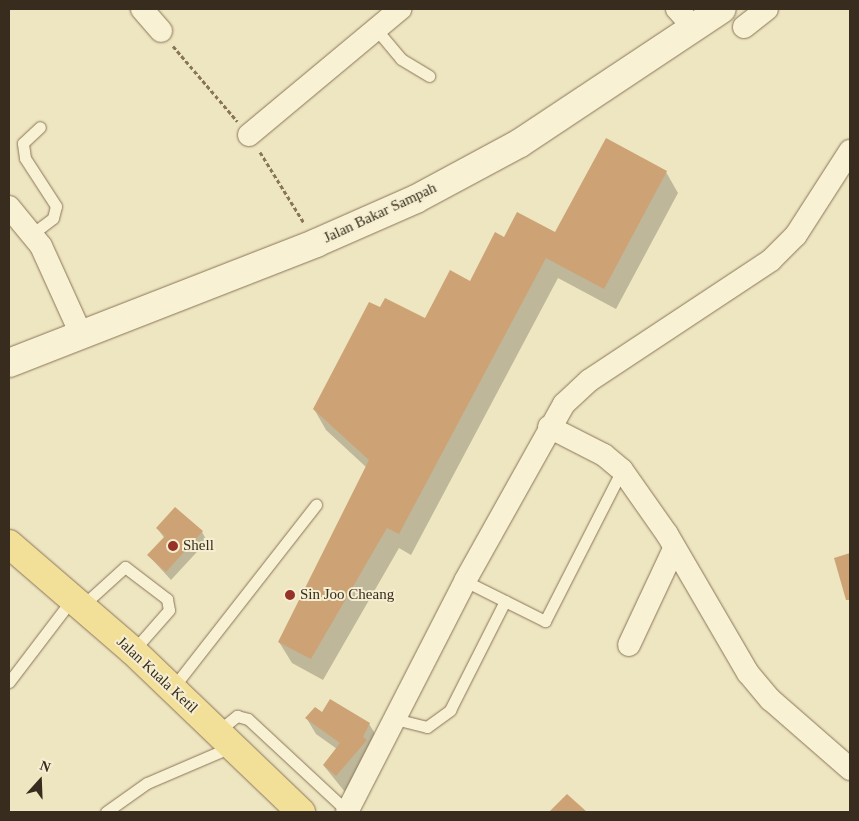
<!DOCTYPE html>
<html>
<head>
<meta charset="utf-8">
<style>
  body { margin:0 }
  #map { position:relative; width:859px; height:821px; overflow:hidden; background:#eee5c1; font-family:"Times New Roman",serif }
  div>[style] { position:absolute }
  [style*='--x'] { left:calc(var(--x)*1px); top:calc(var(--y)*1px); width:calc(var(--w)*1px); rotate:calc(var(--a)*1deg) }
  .shadow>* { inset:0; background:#0003 }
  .building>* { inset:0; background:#cda376 }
  .path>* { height:3px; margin-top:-1.5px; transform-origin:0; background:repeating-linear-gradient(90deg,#887658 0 4px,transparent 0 6.5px) }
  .roads { filter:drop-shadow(0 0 1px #887658) drop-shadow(0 0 1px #887658) }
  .service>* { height:11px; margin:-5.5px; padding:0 5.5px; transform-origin:5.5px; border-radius:5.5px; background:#f9f1d4 }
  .minor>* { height:22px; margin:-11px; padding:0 11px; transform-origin:11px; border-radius:11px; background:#f9f1d4 }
  .secondary>* { height:28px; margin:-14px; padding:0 14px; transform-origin:14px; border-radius:14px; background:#f9f1d4 }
  .primary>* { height:28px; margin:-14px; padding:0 14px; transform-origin:14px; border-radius:14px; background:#f2df98 }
  .dots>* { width:14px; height:14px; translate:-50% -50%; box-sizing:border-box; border:2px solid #f5eed1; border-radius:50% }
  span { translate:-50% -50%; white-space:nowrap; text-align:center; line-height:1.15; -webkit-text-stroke:4px #f5eed1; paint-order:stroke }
  .street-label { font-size:15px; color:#372c1d }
  .poi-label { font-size:15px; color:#372c1d }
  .left { translate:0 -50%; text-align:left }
  .frame { position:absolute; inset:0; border:10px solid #372c1d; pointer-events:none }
  .north { position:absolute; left:15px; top:756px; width:50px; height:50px; -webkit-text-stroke:4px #f5eed1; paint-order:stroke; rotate:20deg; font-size:14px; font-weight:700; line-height:20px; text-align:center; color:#372c1d }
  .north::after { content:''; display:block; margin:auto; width:18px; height:22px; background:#372c1d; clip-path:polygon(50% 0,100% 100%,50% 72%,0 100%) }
</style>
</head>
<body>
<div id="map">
  <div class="shadow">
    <i style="clip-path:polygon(666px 172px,678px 193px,616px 309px,558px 278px,411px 555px,399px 548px,323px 680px,292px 663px,279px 642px,366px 467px,326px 430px,314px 409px,380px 309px,425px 320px,470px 282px,504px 239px,556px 234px)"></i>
    <i style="clip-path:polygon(157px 528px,202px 532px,207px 541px,171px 580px,149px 556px,165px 539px)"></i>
    <i style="clip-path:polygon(323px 713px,369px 724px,379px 740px,345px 792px,324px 766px,337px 749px,316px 734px,307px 719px)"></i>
  </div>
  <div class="building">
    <i style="clip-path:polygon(606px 138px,667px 171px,604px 289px,546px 258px,399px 534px,387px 528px,311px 659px,278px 642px,369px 460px,313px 409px,369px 302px,380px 307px,385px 298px,425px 318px,450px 270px,470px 281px,495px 232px,504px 237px,517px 212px,555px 232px)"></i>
    <i style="clip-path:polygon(175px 507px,203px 531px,166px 572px,147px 555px,165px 536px,156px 528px)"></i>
    <i style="clip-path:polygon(850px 553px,850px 600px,846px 600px,834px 558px)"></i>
    <i style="clip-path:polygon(330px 699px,370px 723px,363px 737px,367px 740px,336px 776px,323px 765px,340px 743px,305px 718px,315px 707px,322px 712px)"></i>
    <i style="clip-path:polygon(567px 794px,587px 812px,549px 812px)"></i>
  </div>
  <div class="path">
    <i style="--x:173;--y:46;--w:99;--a:49.5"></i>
    <i style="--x:260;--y:152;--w:84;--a:58.2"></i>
  </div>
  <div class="roads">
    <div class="service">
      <i style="--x:376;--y:29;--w:39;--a:50"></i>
      <i style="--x:401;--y:59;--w:33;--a:31"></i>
      <i style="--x:32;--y:234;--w:26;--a:-37"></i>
      <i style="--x:53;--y:218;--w:12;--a:-76"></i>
      <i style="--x:56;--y:206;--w:57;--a:-122.9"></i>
      <i style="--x:25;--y:158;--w:15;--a:-98"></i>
      <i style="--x:23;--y:143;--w:23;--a:-43"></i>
      <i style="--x:505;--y:601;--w:45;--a:26.6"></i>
      <i style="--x:545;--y:621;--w:169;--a:-63"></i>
      <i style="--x:82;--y:606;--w:58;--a:-42.2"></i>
      <i style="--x:125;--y:567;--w:53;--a:37.3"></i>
      <i style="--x:167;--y:599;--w:11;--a:80"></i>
      <i style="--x:169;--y:610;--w:55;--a:131.3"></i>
      <i style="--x:9;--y:682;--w:106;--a:-52.7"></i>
      <i style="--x:172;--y:689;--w:234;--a:-52"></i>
      <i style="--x:395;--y:719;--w:33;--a:14"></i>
      <i style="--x:427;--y:727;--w:29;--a:-36"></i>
      <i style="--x:450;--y:710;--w:122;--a:-63.2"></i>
      <i style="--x:505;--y:601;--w:45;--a:-153.4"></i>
      <i style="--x:217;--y:732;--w:26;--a:-39"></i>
      <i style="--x:237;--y:716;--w:11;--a:15"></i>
      <i style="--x:248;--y:719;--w:137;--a:42.9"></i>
      <i style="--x:106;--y:812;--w:50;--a:-35.3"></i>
      <i style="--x:147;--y:783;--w:91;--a:-23.2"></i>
    </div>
    <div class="minor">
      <i style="--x:142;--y:9;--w:29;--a:49"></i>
      <i style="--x:677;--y:9;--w:27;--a:48"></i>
      <i style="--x:744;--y:27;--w:29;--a:-38"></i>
      <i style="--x:249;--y:135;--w:197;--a:-39.8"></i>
      <i style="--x:9;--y:207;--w:50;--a:50.6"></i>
      <i style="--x:41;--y:246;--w:97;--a:65.6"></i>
      <i style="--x:549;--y:427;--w:62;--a:27"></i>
      <i style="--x:604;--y:455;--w:23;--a:40"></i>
      <i style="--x:622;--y:470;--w:78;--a:54.9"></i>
      <i style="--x:667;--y:534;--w:161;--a:59.8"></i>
      <i style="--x:748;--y:673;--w:35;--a:50"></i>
      <i style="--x:771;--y:700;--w:105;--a:41.1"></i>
      <i style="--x:629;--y:645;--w:106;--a:-64.9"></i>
      <i style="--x:347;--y:812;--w:259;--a:-62.9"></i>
      <i style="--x:465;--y:581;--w:203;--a:-60.8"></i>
      <i style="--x:564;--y:404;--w:35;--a:-43"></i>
      <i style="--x:590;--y:380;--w:217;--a:-33.5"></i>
      <i style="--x:771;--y:260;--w:35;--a:-45"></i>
      <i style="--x:796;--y:235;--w:100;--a:-57.3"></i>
    </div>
    <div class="secondary">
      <i style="--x:9;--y:363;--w:330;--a:-21.3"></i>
      <i style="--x:316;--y:243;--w:109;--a:-23.7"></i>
      <i style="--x:416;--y:199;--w:118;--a:-28.3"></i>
      <i style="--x:520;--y:143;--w:242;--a:-33.6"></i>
    </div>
    <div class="primary">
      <i style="--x:9;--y:544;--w:164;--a:40.8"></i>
      <i style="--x:133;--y:651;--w:233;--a:43.8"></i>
    </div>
  </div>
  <div class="dots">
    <i style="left:173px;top:546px;background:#973228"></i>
    <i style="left:290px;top:595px;background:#973228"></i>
  </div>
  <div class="street-label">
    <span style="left:380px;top:213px;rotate:-25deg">Jalan Bakar Sampah</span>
    <span style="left:157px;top:675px;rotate:43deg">Jalan Kuala Ketil</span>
  </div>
  <div class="poi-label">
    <span class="left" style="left:183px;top:546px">Shell</span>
    <span class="left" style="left:300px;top:595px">Sin Joo Cheang</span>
  </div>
  <div class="frame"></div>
  <div class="north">N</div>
</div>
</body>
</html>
